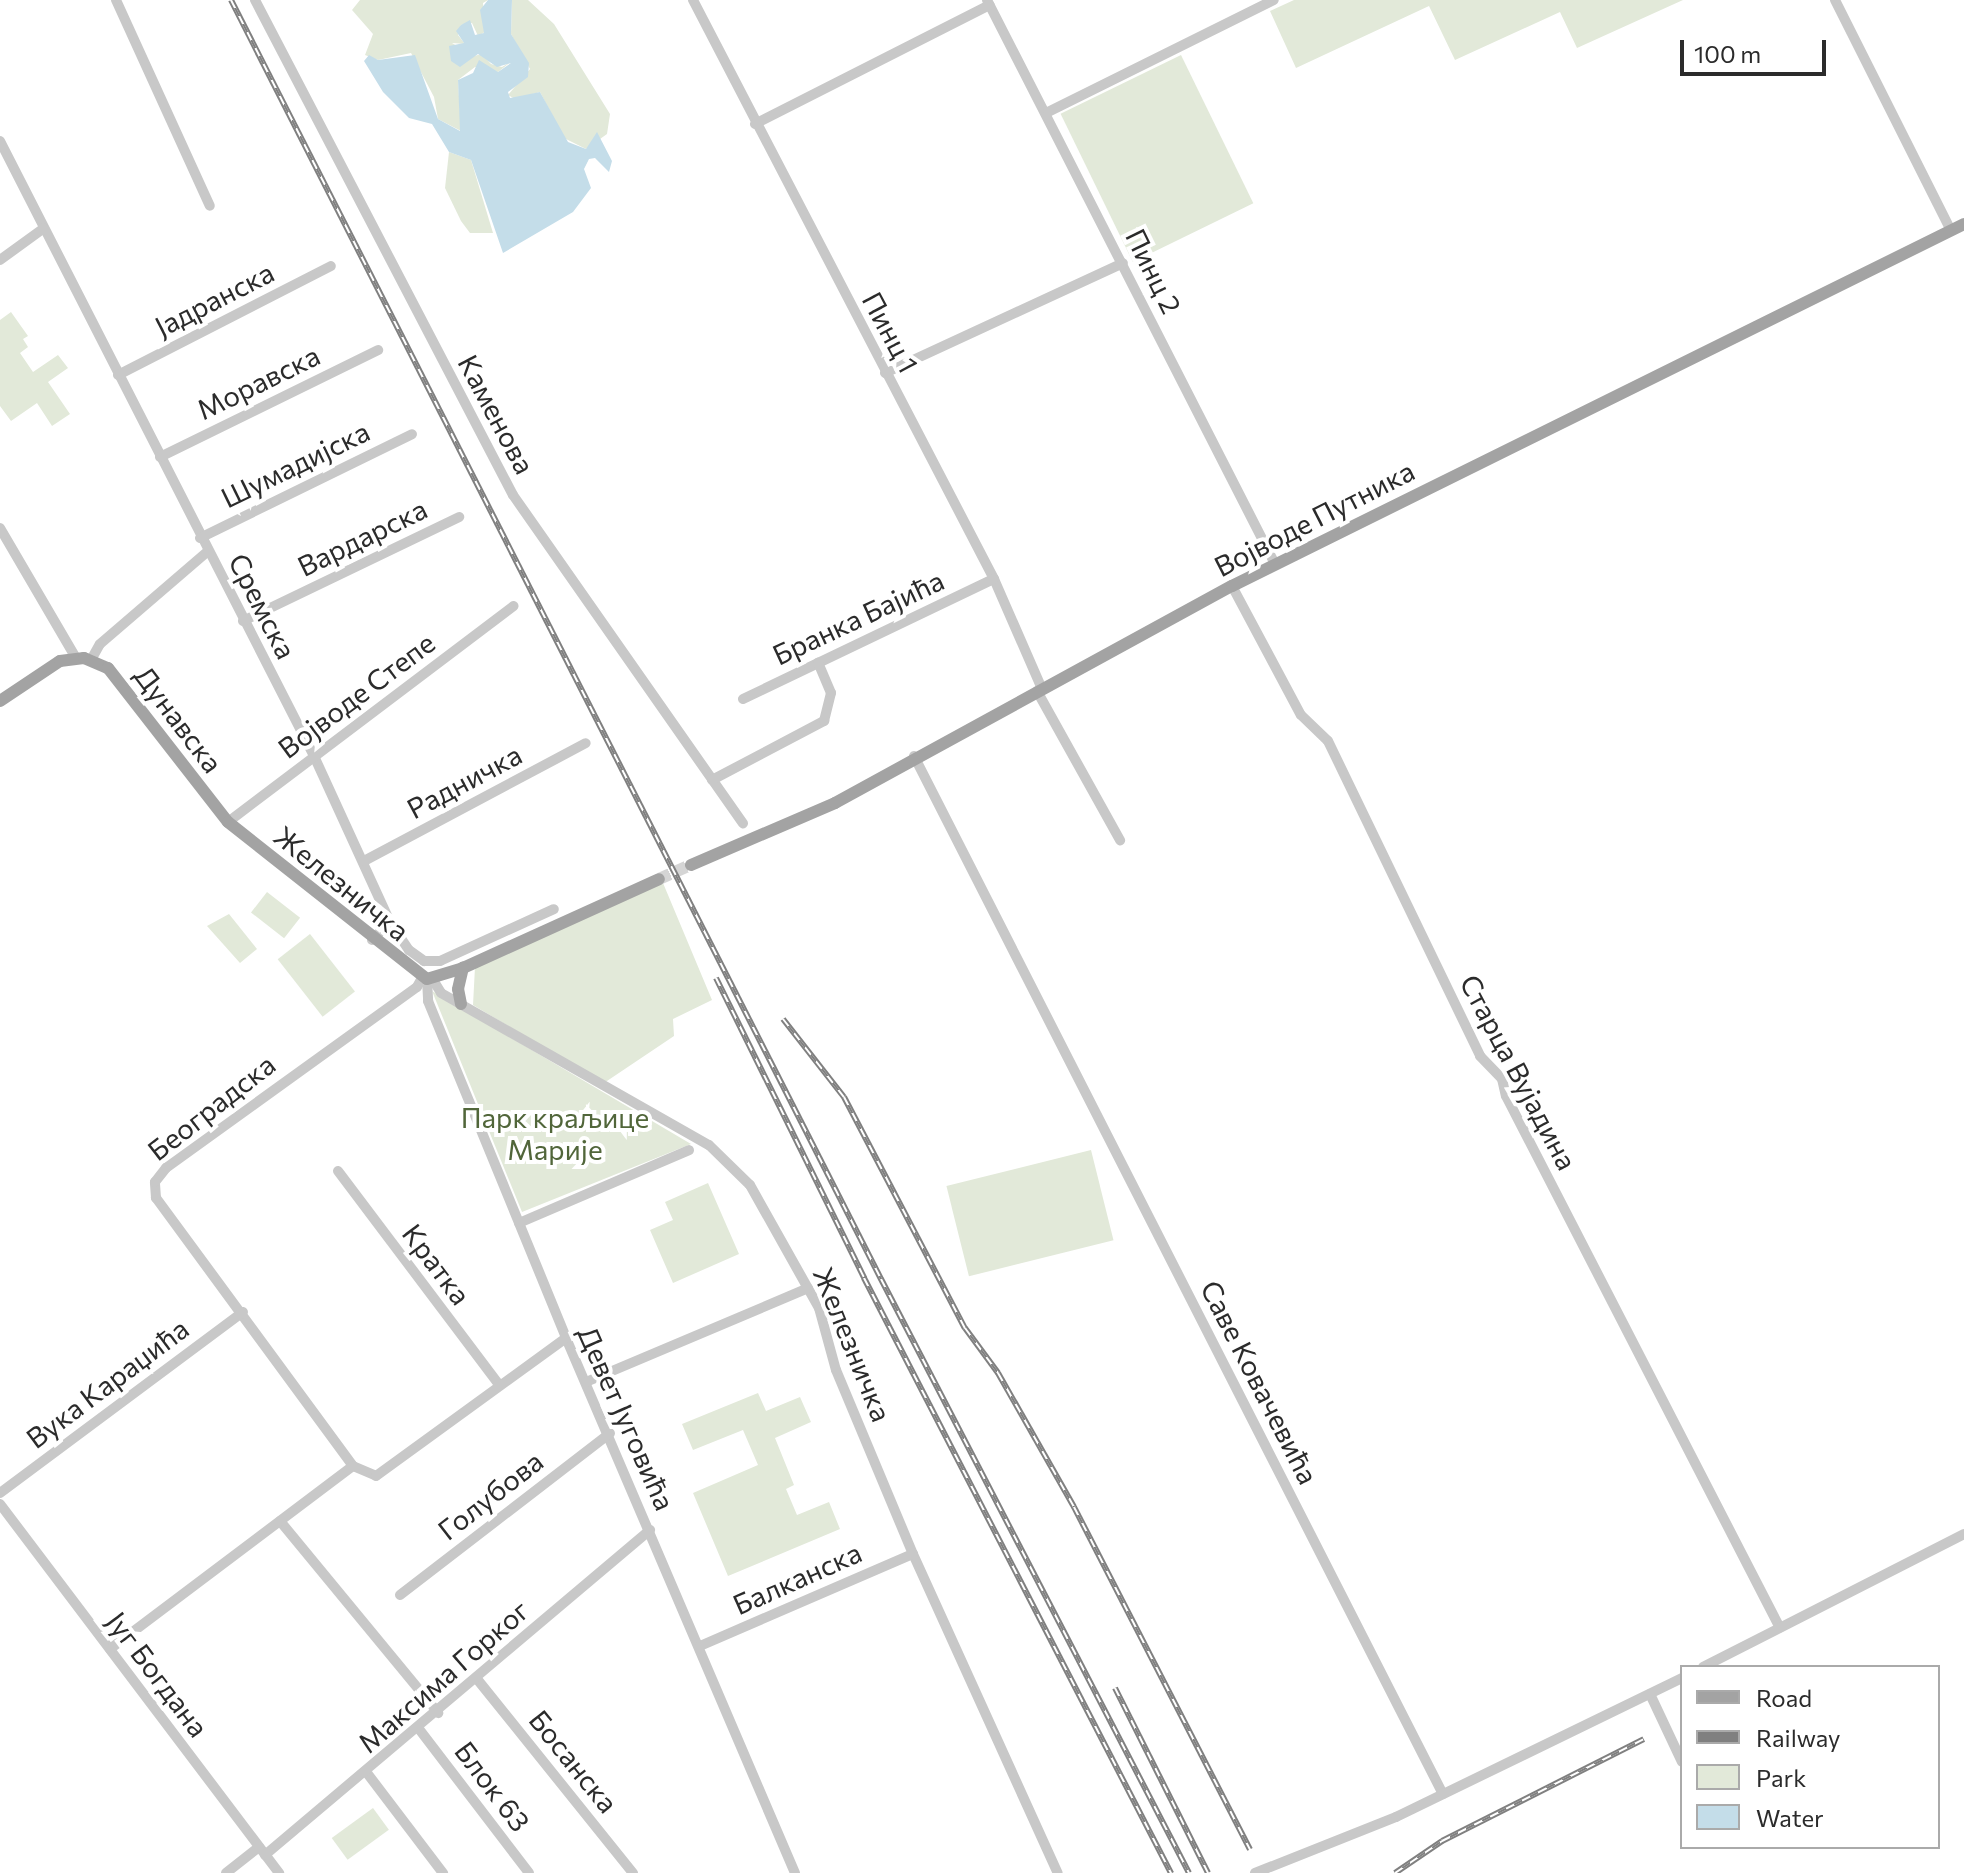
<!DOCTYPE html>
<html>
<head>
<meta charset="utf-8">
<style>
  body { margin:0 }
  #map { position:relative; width:1964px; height:1873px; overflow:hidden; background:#fff; font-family:Commissioner,sans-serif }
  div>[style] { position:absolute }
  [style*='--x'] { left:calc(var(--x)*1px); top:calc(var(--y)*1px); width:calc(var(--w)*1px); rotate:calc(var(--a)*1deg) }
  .green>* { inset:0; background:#e2e9d9; transform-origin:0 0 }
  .water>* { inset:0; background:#c4dde9 }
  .major-tunnel>* { height:12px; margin-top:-6px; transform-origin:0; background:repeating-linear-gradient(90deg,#d5d5d5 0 12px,transparent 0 18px) }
  .minor>* { height:10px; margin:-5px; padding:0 5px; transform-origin:5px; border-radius:5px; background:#c8c8c8 }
  .major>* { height:12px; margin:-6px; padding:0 6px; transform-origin:6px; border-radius:6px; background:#a3a3a3 }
  .rail>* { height:6px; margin-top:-3px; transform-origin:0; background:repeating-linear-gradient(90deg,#fff 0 9px,#808080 0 18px); box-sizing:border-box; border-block:2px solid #808080 }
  span { translate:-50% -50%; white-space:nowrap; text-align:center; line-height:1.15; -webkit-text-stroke:8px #fff; paint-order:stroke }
  .street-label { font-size:28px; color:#2b2b2b }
  .park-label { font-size:28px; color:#51663a }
  .legend { position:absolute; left:1680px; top:1665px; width:260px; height:184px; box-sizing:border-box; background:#fff; border:2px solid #aaa; margin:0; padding:10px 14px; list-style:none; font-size:24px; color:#2b2b2b }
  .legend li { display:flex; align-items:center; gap:16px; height:40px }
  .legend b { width:40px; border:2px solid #aaa }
  .scale { position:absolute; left:1680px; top:40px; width:146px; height:36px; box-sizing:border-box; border:4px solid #2b2b2b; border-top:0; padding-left:10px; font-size:24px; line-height:28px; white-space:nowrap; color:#2b2b2b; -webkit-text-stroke:6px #fff; paint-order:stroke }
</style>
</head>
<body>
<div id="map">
  <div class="green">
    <i style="clip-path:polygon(360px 0,488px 0,483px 3px,485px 32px,478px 36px,472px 23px,461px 25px,458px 35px,465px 44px,452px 43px,474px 56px,482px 54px,491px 64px,502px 67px,512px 61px,498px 72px,475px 67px,458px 80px,461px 131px,438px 119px,434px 97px,411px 53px,378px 60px,365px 55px,373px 34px,352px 10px)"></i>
    <i style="clip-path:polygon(512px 0,528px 0,554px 24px,610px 114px,607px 134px,586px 149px,564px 138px,540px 92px,515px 99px,508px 95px,530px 69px,511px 34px)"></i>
    <i style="clip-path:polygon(1294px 0,1683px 0,1577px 48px,1560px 12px,1455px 60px,1429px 6px,1296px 68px,1270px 11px)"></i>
    <i style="left:1181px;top:55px;width:165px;height:134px;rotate:64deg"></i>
    <i style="clip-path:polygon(449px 152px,471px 160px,493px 233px,470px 233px,461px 221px,445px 188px)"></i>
    <i style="clip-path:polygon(11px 312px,28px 336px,23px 339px,28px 347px,20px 353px,33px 372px,58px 355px,68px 368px,48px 382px,70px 414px,52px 426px,37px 403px,11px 421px,0 406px,0 320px)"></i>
    <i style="clip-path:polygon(663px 883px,712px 1000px,673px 1019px,674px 1036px,604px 1083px,473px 1005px,475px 967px)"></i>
    <i style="left:267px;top:892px;width:42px;height:26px;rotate:38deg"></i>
    <i style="clip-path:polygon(229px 914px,257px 949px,240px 963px,207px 926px)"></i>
    <i style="left:310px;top:934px;width:73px;height:41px;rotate:52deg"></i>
    <i style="clip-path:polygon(432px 991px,691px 1144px,522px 1212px)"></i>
    <i style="left:1091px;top:1150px;width:93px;height:149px;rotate:76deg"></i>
    <i style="clip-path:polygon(708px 1183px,739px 1254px,673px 1283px,650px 1230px,673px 1220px,665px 1202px)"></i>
    <i style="clip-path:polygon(758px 1393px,766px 1411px,800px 1397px,811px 1422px,775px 1438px,794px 1485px,786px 1489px,797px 1515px,829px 1502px,840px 1529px,728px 1576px,693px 1493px,758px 1465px,743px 1430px,693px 1450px,682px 1424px)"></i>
    <i style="left:373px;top:1808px;width:27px;height:51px;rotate:54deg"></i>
  </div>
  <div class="water">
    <i style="clip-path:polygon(488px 0,512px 0,511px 34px,529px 63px,528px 77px,508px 92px,510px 98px,540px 92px,568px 142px,586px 149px,597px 132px,612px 161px,609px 172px,595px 158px,589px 159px,584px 169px,591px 188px,573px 212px,503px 253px,471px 160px,449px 152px,432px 124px,409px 118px,383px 92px,364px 61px,369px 55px,378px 60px,415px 55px,438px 119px,460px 131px,458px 80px,473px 73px,479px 60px,498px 72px,511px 63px,497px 67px,478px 54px,460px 67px,451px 61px,449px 46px,464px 43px,456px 31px,461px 25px,470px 20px,475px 35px,484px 33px,480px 10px)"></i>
  </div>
  <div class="major-tunnel">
    <i style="--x:659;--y:879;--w:35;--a:-24"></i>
  </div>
  <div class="minor">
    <i style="--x:116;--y:0;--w:226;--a:65.5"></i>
    <i style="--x:255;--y:0;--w:558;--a:62.47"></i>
    <i style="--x:513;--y:495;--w:401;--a:55"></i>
    <i style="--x:693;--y:0;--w:653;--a:62.53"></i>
    <i style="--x:994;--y:579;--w:120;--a:66.4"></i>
    <i style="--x:987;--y:0;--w:633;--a:62.95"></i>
    <i style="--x:1835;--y:0;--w:258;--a:63.3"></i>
    <i style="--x:1048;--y:112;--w:252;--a:-26.4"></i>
    <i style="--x:755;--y:124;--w:263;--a:-26.9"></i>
    <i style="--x:0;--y:141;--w:691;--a:62.95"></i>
    <i style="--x:314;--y:756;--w:183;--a:65.4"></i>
    <i style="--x:390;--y:922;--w:34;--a:56"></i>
    <i style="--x:409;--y:950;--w:19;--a:36"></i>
    <i style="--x:424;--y:961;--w:16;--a:0"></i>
    <i style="--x:440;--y:961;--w:125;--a:-24.5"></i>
    <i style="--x:0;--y:260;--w:54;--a:-36"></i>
    <i style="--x:885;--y:373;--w:262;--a:-24.8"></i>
    <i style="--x:118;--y:375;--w:239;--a:-27.1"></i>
    <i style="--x:160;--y:457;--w:243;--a:-26.1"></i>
    <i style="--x:0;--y:528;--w:151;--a:59.7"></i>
    <i style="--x:200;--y:538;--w:236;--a:-26.1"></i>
    <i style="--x:1232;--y:586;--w:146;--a:61.9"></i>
    <i style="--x:1301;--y:715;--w:37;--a:44"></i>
    <i style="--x:1328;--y:741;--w:350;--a:64.2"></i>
    <i style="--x:1480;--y:1056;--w:32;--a:46"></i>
    <i style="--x:1502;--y:1079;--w:17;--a:77"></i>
    <i style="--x:1506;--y:1096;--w:598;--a:62.75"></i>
    <i style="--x:243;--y:621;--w:240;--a:-25.7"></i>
    <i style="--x:91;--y:660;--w:18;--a:-61"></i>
    <i style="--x:100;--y:644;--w:143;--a:-40.7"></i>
    <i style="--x:1037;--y:691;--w:171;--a:60.9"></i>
    <i style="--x:743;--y:699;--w:278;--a:-25.6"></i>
    <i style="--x:914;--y:756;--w:1165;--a:63"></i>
    <i style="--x:712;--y:780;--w:127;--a:-27.8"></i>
    <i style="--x:824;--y:721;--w:29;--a:-76"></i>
    <i style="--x:831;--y:693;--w:33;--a:-113"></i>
    <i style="--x:228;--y:822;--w:358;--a:-37.1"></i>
    <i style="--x:364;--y:861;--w:251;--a:-28"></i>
    <i style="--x:372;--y:940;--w:25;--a:-45"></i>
    <i style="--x:427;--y:979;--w:22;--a:87"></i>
    <i style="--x:428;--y:1001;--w:364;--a:67.7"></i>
    <i style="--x:566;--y:1338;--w:582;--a:66.83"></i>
    <i style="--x:433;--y:980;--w:15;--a:58"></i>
    <i style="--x:441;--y:993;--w:308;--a:29.6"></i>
    <i style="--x:709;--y:1145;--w:57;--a:44.3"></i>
    <i style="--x:750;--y:1185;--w:141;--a:60.7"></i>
    <i style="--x:819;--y:1308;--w:64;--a:74.7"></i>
    <i style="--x:836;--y:1370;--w:199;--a:67.3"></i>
    <i style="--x:913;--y:1554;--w:350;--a:65.6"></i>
    <i style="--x:338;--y:1171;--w:268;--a:53"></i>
    <i style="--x:519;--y:1223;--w:185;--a:-23.2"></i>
    <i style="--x:586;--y:1382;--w:241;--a:-22.9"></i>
    <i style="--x:353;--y:1466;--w:333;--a:-126.3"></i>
    <i style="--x:156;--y:1198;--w:16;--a:-94"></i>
    <i style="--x:155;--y:1182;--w:18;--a:-52"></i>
    <i style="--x:166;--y:1168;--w:309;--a:-35.8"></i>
    <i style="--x:417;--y:987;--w:10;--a:-61"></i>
    <i style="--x:353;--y:1466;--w:25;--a:23"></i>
    <i style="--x:376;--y:1476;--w:235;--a:-36"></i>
    <i style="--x:0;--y:1493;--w:303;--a:-36.7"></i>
    <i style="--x:0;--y:1504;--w:463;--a:52.9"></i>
    <i style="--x:280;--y:1521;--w:249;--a:50.5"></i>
    <i style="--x:400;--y:1595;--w:265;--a:-37.6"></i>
    <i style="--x:700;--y:1646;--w:232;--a:-23.4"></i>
    <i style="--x:110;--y:1649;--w:304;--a:-37"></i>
    <i style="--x:1703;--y:1667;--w:293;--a:-27"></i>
    <i style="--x:477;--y:1679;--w:249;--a:51.2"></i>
    <i style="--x:1650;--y:1694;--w:75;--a:64.8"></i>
    <i style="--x:419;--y:1729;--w:181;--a:52.6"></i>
    <i style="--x:367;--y:1773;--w:126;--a:52.8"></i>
    <i style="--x:265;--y:1855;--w:504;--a:-40.17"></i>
    <i style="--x:226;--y:1873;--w:42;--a:-38.2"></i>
    <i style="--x:1255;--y:1873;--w:152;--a:-21.7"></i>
    <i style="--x:1396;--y:1817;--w:318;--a:-25.9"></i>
  </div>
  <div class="major">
    <i style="--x:0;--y:701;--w:72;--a:-33.7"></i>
    <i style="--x:60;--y:661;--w:24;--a:-7"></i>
    <i style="--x:84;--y:658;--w:26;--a:23"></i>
    <i style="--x:108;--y:668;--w:195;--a:52.1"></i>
    <i style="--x:228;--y:822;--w:253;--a:38.3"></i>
    <i style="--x:427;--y:979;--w:38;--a:-17"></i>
    <i style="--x:463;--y:968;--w:215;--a:-24.4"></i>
    <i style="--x:691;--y:865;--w:157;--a:-23.3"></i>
    <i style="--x:835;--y:803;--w:452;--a:-28.7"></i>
    <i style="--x:1232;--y:586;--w:817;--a:-26.31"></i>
    <i style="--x:461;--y:1004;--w:15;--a:-101"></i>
    <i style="--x:458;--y:989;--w:22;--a:-77"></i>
  </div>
  <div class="rail">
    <i style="--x:231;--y:0;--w:1435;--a:63.06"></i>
    <i style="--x:881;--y:1279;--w:669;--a:62.59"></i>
    <i style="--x:716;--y:978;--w:335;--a:63.7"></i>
    <i style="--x:864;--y:1278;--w:670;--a:62.71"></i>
    <i style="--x:783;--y:1019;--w:99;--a:52"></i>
    <i style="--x:844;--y:1097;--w:261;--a:62.4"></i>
    <i style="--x:965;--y:1328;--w:56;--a:53.7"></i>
    <i style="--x:998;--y:1373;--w:154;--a:60.4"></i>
    <i style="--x:1074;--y:1507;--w:385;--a:62.8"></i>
    <i style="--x:1115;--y:1688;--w:207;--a:63.3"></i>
    <i style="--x:1395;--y:1873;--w:57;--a:-34.2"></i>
    <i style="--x:1442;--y:1841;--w:226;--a:-26.8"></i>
  </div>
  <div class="street-label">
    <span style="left:1154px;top:271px;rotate:64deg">Пинц 2</span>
    <span style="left:214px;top:299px;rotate:-27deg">Јадранска</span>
    <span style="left:891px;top:332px;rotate:62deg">Пинц 1</span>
    <span style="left:258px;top:382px;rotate:-26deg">Моравска</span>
    <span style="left:497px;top:414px;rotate:62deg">Каменова</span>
    <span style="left:295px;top:464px;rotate:-26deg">Шумадијска</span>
    <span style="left:1314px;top:518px;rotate:-27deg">Војводе Путника</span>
    <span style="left:362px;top:537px;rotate:-26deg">Вардарска</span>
    <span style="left:263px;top:606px;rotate:63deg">Сремска</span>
    <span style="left:858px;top:617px;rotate:-25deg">Бранка Бајића</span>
    <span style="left:356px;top:695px;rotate:-37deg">Војводе Степе</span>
    <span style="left:179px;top:719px;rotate:53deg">Дунавска</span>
    <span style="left:464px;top:781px;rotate:-28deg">Радничка</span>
    <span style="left:342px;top:883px;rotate:39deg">Железничка</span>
    <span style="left:1519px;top:1072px;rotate:62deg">Старца Вујадина</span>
    <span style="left:211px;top:1107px;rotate:-38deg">Београдска</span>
    <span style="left:437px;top:1264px;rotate:53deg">Кратка</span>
    <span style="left:853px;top:1344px;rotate:68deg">Железничка</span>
    <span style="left:1260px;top:1382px;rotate:63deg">Саве Ковачевића</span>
    <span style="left:107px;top:1383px;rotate:-37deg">Вука Караџића</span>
    <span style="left:627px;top:1418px;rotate:66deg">Девет Југовића</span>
    <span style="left:490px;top:1495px;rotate:-38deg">Голубова</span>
    <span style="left:797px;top:1578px;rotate:-24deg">Балканска</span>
    <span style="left:158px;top:1674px;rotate:53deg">Југ Богдана</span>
    <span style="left:443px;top:1676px;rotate:-41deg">Максима Горког</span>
    <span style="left:574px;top:1761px;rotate:51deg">Босанска</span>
    <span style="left:493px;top:1786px;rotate:53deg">Блок 63</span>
  </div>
  <div class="park-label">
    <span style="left:555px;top:1133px">Парк краљице<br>Марије</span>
  </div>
  <ul class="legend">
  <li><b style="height:10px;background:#a3a3a3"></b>Road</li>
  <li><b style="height:10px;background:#808080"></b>Railway</li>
  <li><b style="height:22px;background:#e2e9d9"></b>Park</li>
  <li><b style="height:22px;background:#c4dde9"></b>Water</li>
  </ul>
  <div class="scale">100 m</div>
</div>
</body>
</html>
